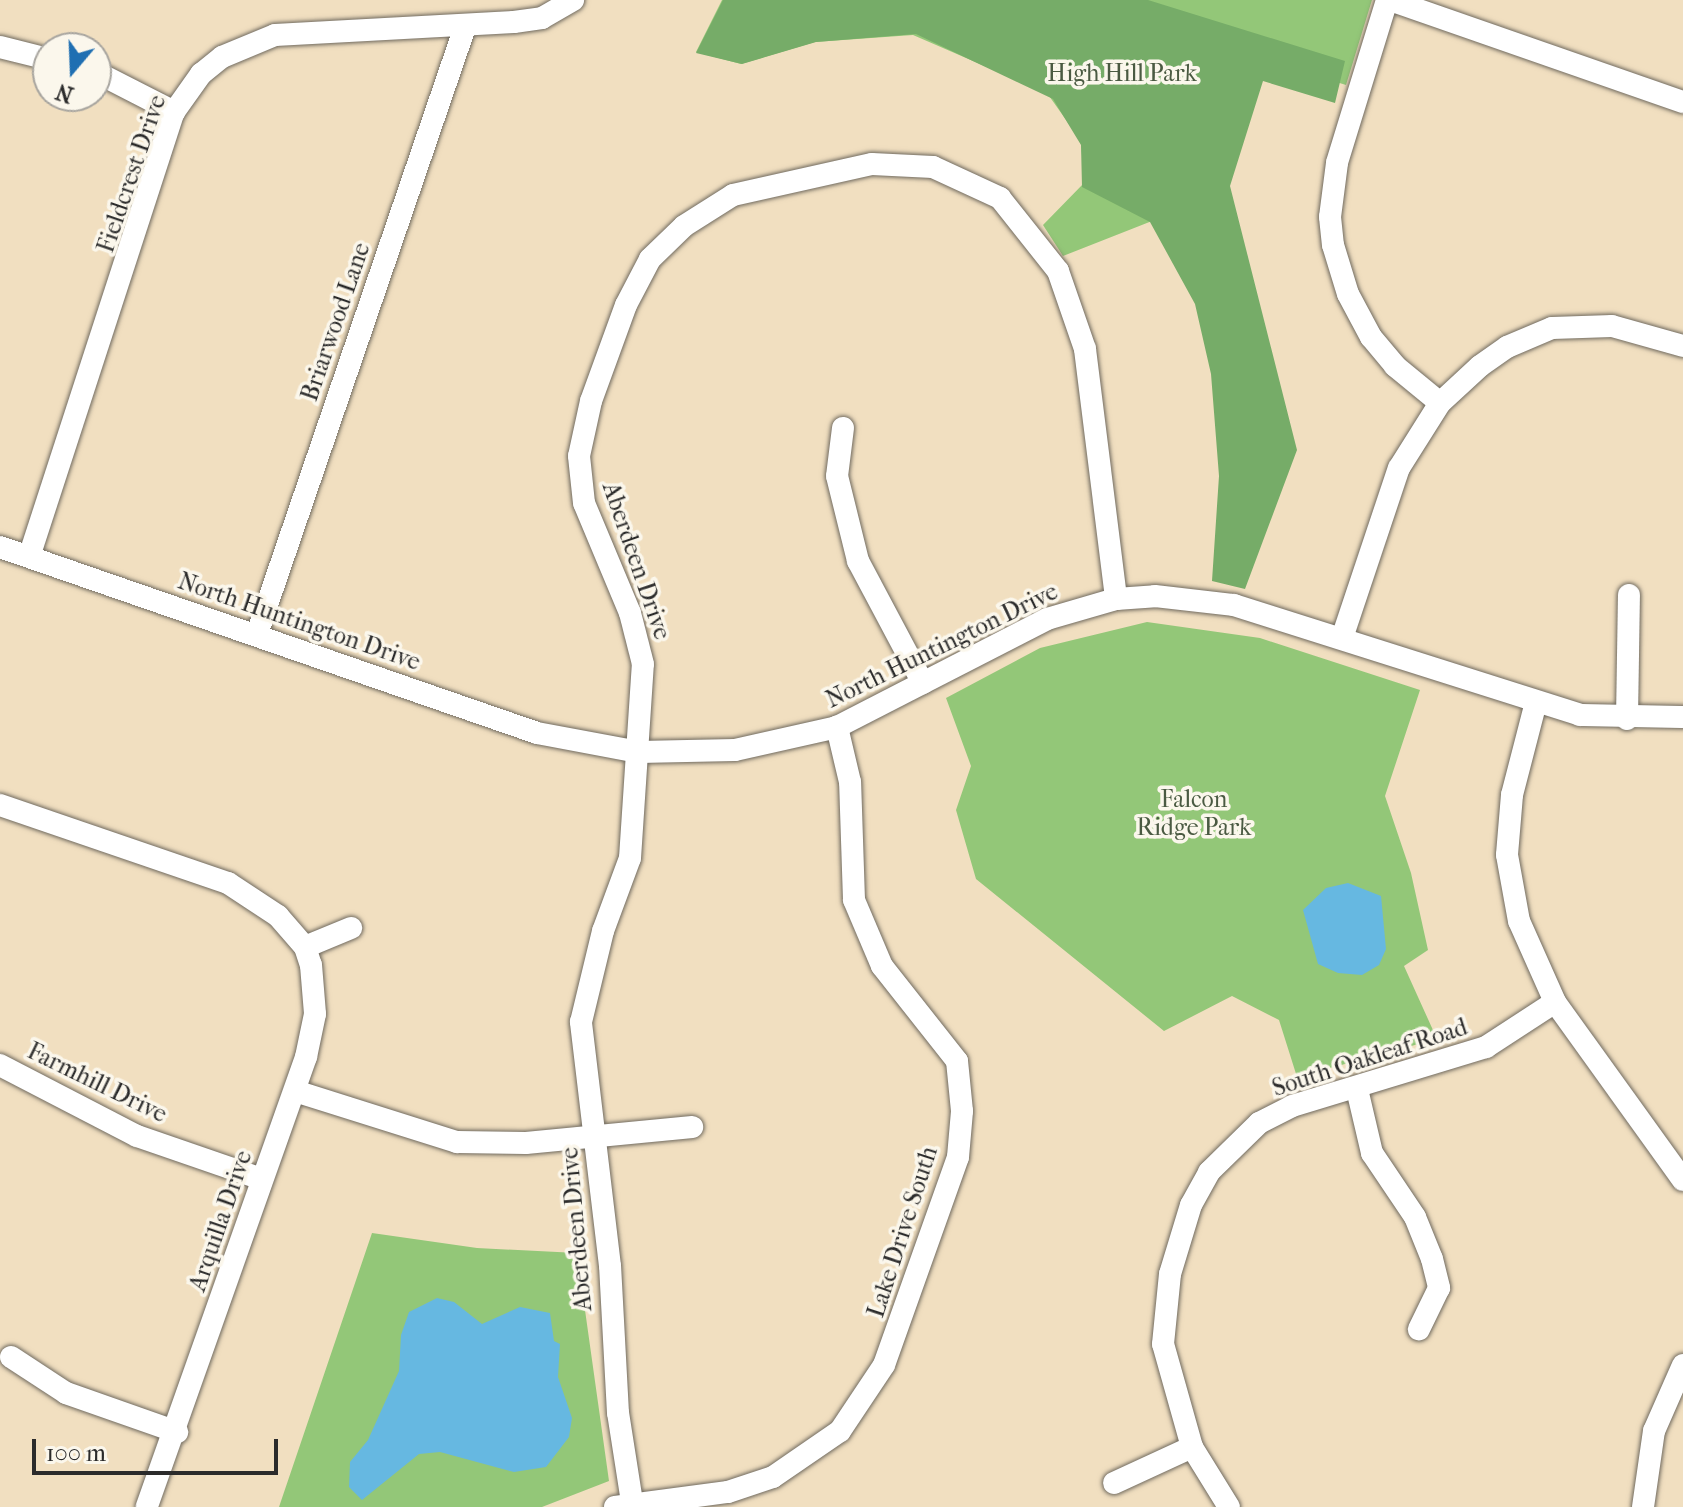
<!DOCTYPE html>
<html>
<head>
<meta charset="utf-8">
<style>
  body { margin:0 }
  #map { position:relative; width:1683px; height:1507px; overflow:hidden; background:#f1dfc0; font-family:"IM FELL French Canon",serif }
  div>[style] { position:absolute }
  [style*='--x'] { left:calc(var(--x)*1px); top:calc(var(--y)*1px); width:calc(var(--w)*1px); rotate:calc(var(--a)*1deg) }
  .green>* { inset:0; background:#93c778 }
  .forest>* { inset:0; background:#76ac68 }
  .water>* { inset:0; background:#66b8e1 }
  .roads { filter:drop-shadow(0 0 2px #706a5f) drop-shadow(0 0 2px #706a5f) }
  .minor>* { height:22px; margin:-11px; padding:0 11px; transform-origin:11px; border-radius:11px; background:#fff }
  span { translate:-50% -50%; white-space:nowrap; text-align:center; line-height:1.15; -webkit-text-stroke:7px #fbf7ec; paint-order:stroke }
  .park-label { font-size:24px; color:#4a5a42 }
  .street-label { font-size:24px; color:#2b2b2b }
  .north { position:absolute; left:32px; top:32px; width:80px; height:80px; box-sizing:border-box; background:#fbf7ec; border:2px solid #a8a59f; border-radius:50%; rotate:199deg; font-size:22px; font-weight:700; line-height:32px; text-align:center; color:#2b2b2b }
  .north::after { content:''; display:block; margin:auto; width:28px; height:36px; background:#1f6fb2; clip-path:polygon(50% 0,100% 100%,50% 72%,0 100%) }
  .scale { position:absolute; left:32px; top:1439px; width:246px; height:36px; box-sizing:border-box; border:4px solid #2b2b2b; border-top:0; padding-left:10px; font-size:24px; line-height:28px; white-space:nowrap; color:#2b2b2b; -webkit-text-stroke:6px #fbf7ec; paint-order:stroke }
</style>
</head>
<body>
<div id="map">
  <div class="green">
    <i style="clip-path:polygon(722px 0,1372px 0,1346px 85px,1212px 43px,1152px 221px,1063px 256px,1043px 225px,1084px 183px,1081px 141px,1047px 93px,913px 35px,815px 42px,741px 64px,696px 52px)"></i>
    <i style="clip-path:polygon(1147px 622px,1260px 638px,1420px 690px,1385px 796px,1411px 873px,1428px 950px,1404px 966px,1437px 1039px,1297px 1077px,1279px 1020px,1232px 996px,1164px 1031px,976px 879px,956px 810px,971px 766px,946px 698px,1040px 648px)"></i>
    <i style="clip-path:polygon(372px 1233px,477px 1248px,577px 1253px,609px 1481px,542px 1507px,279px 1507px)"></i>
  </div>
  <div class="forest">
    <i style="clip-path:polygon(723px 0,1148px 0,1345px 61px,1335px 103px,1263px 81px,1230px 186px,1297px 450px,1245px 589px,1212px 581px,1219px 476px,1211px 374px,1195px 304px,1150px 222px,1082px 187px,1081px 145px,1053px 99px,916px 34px,816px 42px,742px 64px,696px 53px)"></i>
  </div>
  <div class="water">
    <i style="clip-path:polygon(1348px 883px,1381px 896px,1386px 949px,1379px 965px,1362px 975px,1338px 973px,1318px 964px,1303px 910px,1326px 888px)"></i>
    <i style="clip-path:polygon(437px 1298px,454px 1302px,482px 1324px,520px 1307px,550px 1313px,554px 1341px,560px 1344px,558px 1377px,572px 1418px,569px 1437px,546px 1467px,514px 1472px,440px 1452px,419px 1454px,362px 1500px,349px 1487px,350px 1462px,368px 1440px,399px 1371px,401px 1335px,409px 1312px)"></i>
  </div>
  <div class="roads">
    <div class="minor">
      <i style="--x:1387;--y:0;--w:170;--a:107.1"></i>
      <i style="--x:1337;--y:163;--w:54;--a:97.4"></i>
      <i style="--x:1330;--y:217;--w:28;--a:84"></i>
      <i style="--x:1333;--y:245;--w:51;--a:73"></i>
      <i style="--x:1348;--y:294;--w:49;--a:61.9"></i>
      <i style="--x:1371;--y:337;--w:38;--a:50"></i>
      <i style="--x:1395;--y:366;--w:58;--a:39.4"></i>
      <i style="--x:1390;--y:0;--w:310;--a:19.2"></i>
      <i style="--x:0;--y:47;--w:49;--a:14"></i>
      <i style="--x:96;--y:72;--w:88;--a:27.1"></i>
      <i style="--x:843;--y:428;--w:48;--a:97.1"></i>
      <i style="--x:837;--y:476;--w:88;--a:76.1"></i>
      <i style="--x:858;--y:561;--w:138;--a:62"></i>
      <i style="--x:0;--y:547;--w:568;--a:19.1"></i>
      <i style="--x:537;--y:733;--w:104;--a:10.6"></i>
      <i style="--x:639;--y:752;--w:96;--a:-1.2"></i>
      <i style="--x:735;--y:750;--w:105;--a:-12.7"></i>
      <i style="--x:837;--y:727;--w:236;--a:-27.2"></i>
      <i style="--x:1047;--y:619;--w:72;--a:-16.2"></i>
      <i style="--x:1116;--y:599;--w:39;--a:-4"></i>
      <i style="--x:1155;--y:596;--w:80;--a:6.5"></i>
      <i style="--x:1234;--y:605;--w:363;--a:17.6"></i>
      <i style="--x:1580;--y:715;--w:103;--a:1.1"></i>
      <i style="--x:30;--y:554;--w:465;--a:-72"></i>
      <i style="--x:174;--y:112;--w:47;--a:-54.6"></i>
      <i style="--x:201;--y:74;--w:27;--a:-39"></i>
      <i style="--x:222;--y:57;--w:57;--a:-22.5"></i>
      <i style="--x:275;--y:35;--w:239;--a:-3.1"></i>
      <i style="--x:514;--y:22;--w:28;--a:-8"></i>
      <i style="--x:542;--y:18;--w:36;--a:-30"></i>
      <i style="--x:257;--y:634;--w:642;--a:-71.09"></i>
      <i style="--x:1342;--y:638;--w:179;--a:-71.5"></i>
      <i style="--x:1399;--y:468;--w:77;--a:-57.8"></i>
      <i style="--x:1440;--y:403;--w:54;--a:-42.8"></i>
      <i style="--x:1480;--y:366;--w:33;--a:-35"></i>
      <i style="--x:1507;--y:347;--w:49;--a:-22.9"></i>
      <i style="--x:1552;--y:328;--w:60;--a:-1.9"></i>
      <i style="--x:1612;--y:326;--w:74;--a:15.7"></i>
      <i style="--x:1536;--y:702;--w:96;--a:104.5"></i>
      <i style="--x:1512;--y:795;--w:60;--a:94.8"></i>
      <i style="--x:1507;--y:855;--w:67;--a:79.7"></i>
      <i style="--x:1519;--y:921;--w:89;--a:66"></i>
      <i style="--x:1555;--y:1002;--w:219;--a:54.3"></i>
      <i style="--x:1627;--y:719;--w:124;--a:-89.1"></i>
      <i style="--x:0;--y:805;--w:241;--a:18.9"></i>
      <i style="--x:228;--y:883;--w:60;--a:33.4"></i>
      <i style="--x:278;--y:916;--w:41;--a:48.9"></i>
      <i style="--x:305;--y:947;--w:19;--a:72"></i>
      <i style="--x:311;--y:965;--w:49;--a:85.3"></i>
      <i style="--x:315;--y:1014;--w:44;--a:101.8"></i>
      <i style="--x:306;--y:1057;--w:477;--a:109.5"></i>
      <i style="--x:305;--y:947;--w:50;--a:-22.4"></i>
      <i style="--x:0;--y:1065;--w:154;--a:27.4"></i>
      <i style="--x:137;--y:1136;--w:132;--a:19"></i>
      <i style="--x:1357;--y:1089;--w:66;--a:76.8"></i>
      <i style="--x:1372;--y:1153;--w:77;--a:56.1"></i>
      <i style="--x:1415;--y:1217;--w:45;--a:68"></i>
      <i style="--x:1432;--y:1259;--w:30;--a:76"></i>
      <i style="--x:1439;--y:1288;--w:46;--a:116"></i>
      <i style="--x:295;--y:1091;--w:170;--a:17.5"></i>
      <i style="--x:457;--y:1142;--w:69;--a:0.8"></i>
      <i style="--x:526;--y:1143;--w:167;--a:-5.5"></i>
      <i style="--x:11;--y:1357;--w:66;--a:33.2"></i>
      <i style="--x:66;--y:1393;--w:118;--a:19.4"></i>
      <i style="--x:1114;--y:1483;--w:86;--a:-24.8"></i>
      <i style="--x:632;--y:1502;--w:90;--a:-98.9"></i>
      <i style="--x:618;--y:1413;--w:147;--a:-93.1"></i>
      <i style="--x:610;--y:1266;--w:246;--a:-96.8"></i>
      <i style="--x:581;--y:1022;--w:94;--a:-76.4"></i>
      <i style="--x:603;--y:931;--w:78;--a:-69.7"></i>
      <i style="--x:630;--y:858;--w:194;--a:-86.2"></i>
      <i style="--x:643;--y:664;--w:53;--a:-104.3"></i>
      <i style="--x:630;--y:613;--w:119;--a:-112.7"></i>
      <i style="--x:584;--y:503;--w:47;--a:-96.1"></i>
      <i style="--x:579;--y:456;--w:56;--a:-77.7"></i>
      <i style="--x:591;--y:401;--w:102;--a:-70"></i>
      <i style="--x:626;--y:305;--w:52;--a:-62.4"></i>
      <i style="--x:650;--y:259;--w:47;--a:-44.1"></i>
      <i style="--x:684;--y:226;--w:58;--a:-32.3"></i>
      <i style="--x:733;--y:195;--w:142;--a:-12.6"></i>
      <i style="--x:872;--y:164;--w:61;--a:2.8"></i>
      <i style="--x:933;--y:167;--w:74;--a:24.8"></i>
      <i style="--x:1000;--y:198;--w:93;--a:51.5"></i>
      <i style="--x:1058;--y:271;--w:83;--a:70.9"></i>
      <i style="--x:1085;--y:349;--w:252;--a:82.9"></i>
      <i style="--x:615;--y:1507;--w:114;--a:-7.6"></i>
      <i style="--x:728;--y:1492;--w:47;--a:-18.4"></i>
      <i style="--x:773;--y:1477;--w:81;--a:-34.5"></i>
      <i style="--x:840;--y:1431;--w:79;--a:-56.3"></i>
      <i style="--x:884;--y:1365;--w:221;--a:-70.4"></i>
      <i style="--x:958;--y:1157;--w:46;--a:-85"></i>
      <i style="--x:962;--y:1111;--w:50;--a:-95.7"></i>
      <i style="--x:957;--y:1061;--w:121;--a:-128.3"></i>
      <i style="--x:882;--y:966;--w:72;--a:-113"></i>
      <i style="--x:854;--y:900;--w:118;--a:-91.9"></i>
      <i style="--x:850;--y:782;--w:57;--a:-103.3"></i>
      <i style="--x:1229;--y:1507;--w:70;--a:-121.7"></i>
      <i style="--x:1192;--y:1447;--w:107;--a:-105.7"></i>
      <i style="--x:1163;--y:1344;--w:70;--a:-84.3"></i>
      <i style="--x:1170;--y:1274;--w:72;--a:-73.1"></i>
      <i style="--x:1191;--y:1205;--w:38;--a:-61"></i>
      <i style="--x:1209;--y:1172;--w:70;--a:-44.4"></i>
      <i style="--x:1259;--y:1123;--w:37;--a:-27"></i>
      <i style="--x:1292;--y:1106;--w:203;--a:-16.9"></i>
      <i style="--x:1486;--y:1047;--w:82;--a:-33.1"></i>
      <i style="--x:1643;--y:1507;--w:77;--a:-81.8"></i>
      <i style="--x:1654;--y:1431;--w:72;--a:-66.3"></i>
    </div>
  </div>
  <div class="park-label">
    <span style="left:1122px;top:74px">High Hill Park</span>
    <span style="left:1194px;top:814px">Falcon<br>Ridge Park</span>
  </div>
  <div class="street-label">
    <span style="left:132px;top:174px;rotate:-71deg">Fieldcrest Drive</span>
    <span style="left:336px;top:322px;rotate:-71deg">Briarwood Lane</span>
    <span style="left:636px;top:561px;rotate:71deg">Aberdeen Drive</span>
    <span style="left:299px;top:622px;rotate:19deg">North Huntington Drive</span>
    <span style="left:942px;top:646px;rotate:-26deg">North Huntington Drive</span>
    <span style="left:1370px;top:1058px;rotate:-18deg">South Oakleaf Road</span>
    <span style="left:97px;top:1083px;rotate:26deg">Farmhill Drive</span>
    <span style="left:221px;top:1221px;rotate:-71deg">Arquilla Drive</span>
    <span style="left:577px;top:1229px;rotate:-95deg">Aberdeen Drive</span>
    <span style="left:903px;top:1232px;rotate:-72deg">Lake Drive South</span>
  </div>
  <div class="north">N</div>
  <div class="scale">100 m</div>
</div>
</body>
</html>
